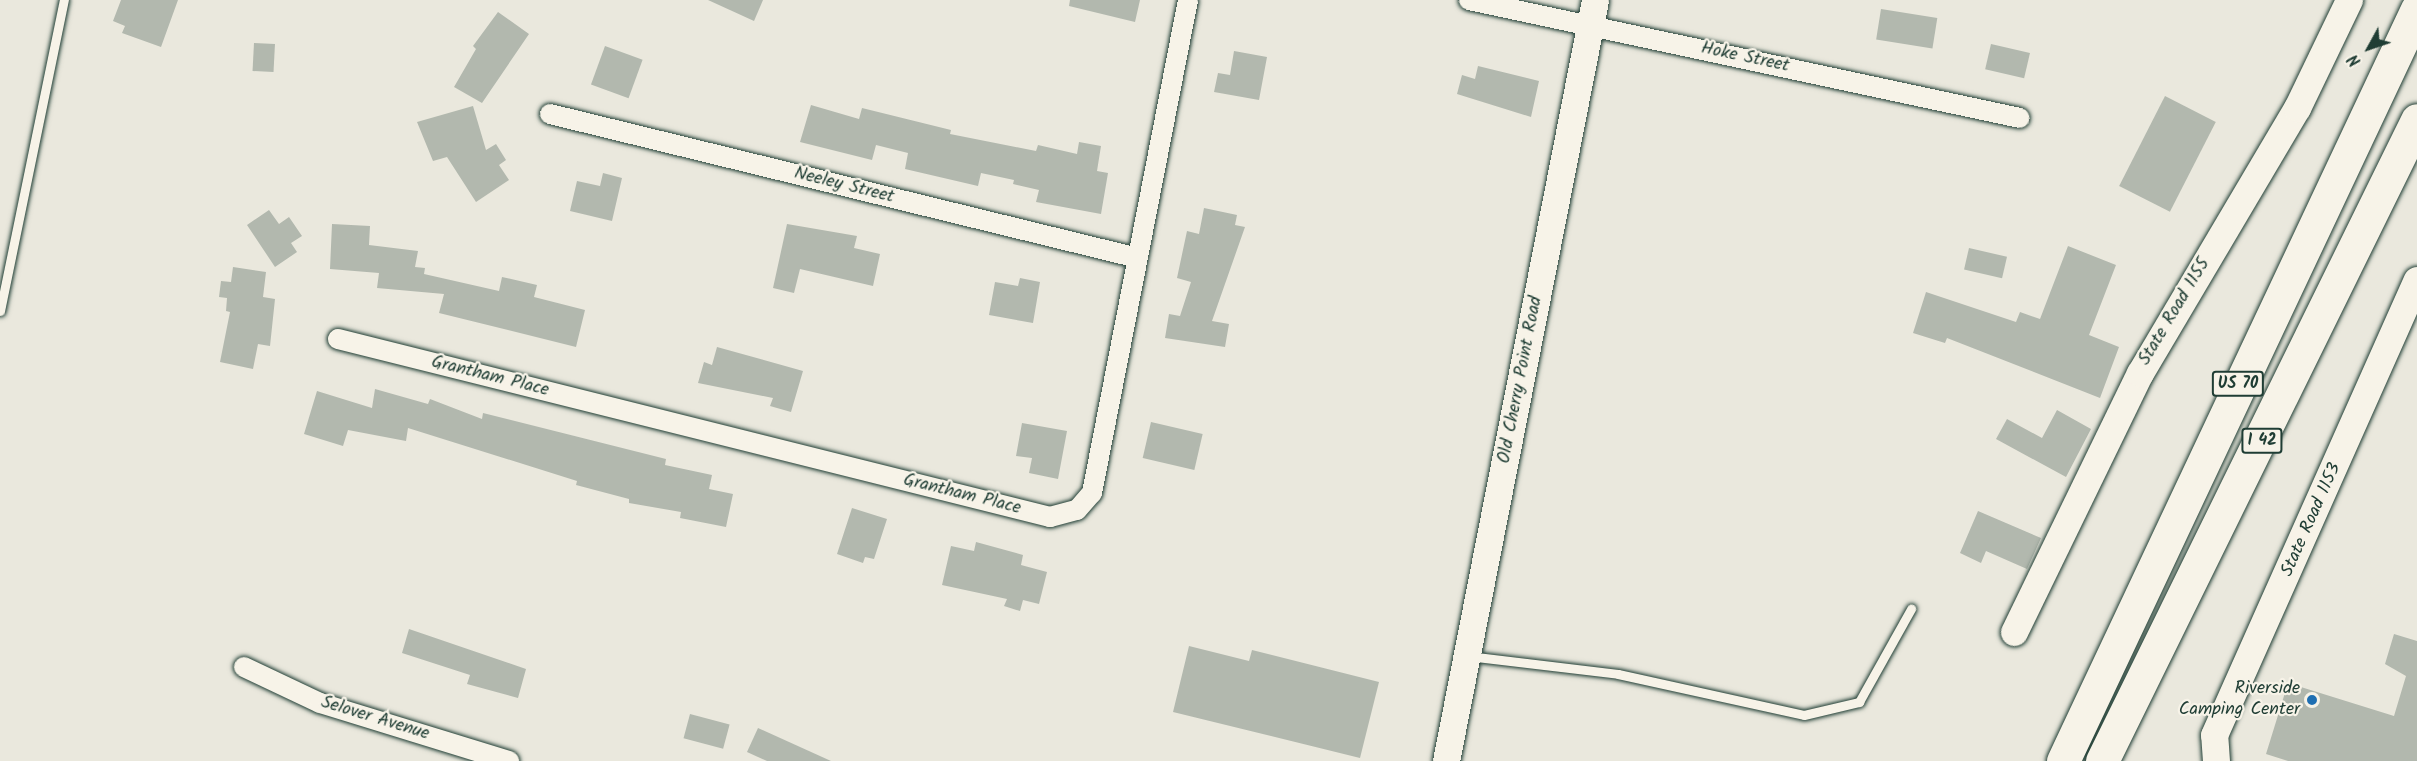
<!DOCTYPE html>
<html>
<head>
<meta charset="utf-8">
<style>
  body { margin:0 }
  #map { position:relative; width:2417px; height:761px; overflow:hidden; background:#eae8dd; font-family:Kalam,sans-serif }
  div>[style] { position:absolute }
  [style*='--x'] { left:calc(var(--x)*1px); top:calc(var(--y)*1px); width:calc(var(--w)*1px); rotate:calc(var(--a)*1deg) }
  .building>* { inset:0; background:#b2b8ae; transform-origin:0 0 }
  .roads { filter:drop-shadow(0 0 2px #1f3d34) drop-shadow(0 0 2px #1f3d34) }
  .lane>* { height:9px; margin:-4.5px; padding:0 4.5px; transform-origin:4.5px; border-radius:4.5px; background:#f7f3e8 }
  .street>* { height:20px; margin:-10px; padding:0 10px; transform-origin:10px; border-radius:10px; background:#f7f3e8 }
  .secondary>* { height:27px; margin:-13.5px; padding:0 13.5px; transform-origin:13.5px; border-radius:13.5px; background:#f7f3e8 }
  .highway>* { height:33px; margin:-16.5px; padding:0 16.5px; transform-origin:16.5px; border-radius:16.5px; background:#f7f3e8 }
  .dots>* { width:16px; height:16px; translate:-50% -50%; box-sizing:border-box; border:3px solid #f7f3e8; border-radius:50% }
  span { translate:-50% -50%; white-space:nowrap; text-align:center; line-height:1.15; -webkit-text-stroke:4.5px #f7f3e8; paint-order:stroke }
  .shield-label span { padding:2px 4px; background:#f7f3e8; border:2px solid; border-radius:4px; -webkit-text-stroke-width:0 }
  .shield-label { font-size:16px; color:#1f3d34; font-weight:700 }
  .street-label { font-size:18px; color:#1f3d34 }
  .poi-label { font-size:18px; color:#1f3d34 }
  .right { translate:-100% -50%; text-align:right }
  .north { position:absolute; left:2339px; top:18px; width:60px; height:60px; -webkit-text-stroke:4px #f7f3e8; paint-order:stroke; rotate:230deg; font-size:16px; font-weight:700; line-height:24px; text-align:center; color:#1f3d34 }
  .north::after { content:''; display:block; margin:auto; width:21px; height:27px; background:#1f3d34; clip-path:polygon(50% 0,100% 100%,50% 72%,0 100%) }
</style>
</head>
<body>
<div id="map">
  <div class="building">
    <i style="clip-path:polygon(121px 0,178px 0,161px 47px,122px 33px,125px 26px,113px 21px)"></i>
    <i style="clip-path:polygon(708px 0,763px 0,754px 21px)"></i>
    <i style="clip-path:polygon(1070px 0,1140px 0,1135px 22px,1069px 6px)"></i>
    <i style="left:1881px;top:9px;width:57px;height:31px;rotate:9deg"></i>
    <i style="clip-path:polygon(498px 12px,529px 34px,482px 103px,454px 87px,476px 49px,473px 46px)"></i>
    <i style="left:254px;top:43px;width:21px;height:28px;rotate:3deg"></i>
    <i style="left:1991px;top:44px;width:40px;height:26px;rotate:13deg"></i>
    <i style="left:605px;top:46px;width:40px;height:41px;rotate:20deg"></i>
    <i style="clip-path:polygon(1234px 51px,1267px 57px,1259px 100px,1214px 92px,1218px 73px,1230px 75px)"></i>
    <i style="clip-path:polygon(1478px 66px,1539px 81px,1531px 117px,1457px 94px,1462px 75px,1475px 79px)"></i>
    <i style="left:2165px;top:96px;width:57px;height:101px;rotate:27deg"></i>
    <i style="clip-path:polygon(811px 105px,859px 119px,862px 108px,951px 130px,950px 134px,1036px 151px,1038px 145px,1077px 154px,1079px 142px,1101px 146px,1097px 171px,1108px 173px,1101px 214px,1036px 202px,1039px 190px,1013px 184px,1014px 180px,981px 173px,978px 186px,905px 169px,908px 153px,876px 145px,872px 160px,800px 142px)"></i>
    <i style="clip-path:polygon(473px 106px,486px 150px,496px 144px,506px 160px,499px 165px,509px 180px,476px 202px,447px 157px,433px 161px,417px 122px)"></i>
    <i style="clip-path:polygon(603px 173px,622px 178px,612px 221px,570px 211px,577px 181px,600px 186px)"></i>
    <i style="clip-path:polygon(1204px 208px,1237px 215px,1235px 225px,1245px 227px,1212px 321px,1229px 324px,1225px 347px,1165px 338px,1169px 314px,1180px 316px,1191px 282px,1177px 278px,1187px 231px,1199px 234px)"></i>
    <i style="clip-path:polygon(269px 210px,279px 224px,289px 217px,302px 236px,291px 243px,297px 252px,275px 267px,247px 225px)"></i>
    <i style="clip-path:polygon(332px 224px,370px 226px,369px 245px,418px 251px,415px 267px,425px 268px,424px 274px,499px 291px,502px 277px,537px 285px,534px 297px,585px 310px,576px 347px,439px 313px,444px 294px,377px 288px,379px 273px,330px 269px)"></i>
    <i style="clip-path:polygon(787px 224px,857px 236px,854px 248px,880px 254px,873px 286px,800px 269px,794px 293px,773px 288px)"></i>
    <i style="clip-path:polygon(2068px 246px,2116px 265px,2089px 335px,2119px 347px,2100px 398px,1947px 338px,1945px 343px,1913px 333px,1926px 292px,2016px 322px,2020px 312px,2040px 319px)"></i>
    <i style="left:1969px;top:248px;width:39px;height:22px;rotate:13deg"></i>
    <i style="clip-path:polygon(233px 267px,266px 272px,263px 297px,275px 299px,270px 346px,258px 344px,253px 369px,220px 362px,230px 312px,226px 311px,227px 298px,219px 297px,221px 281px,231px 282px)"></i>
    <i style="clip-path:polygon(1020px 278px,1040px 282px,1033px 323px,989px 315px,995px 282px,1018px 286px)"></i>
    <i style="clip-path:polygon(717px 347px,803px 371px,791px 412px,770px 406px,773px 398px,698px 383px,704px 362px,712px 365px)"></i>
    <i style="clip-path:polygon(375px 389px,428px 404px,430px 399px,482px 419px,483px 413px,666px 459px,665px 465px,712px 475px,709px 489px,733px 494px,726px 527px,680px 518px,681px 512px,629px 503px,629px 499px,576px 485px,577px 481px,408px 428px,406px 441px,348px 430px,343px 446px,304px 434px,317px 391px,372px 408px)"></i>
    <i style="clip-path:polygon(2057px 410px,2091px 429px,2066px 477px,1996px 439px,2007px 419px,2042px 438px)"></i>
    <i style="left:1151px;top:422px;width:53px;height:37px;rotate:13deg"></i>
    <i style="clip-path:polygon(1022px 423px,1067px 431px,1058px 479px,1029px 473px,1032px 458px,1016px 456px)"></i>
    <i style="clip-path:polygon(852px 508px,887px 519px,874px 559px,865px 557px,863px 563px,837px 554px)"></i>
    <i style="clip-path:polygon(1978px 511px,2041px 538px,2027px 569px,1986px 551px,1981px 563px,1960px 553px)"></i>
    <i style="clip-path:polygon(976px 542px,1023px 555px,1021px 565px,1047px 572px,1039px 604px,1023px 600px,1020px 611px,1004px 606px,1007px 599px,942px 585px,951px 546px,974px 551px)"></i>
    <i style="clip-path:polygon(409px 629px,526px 669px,518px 698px,467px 684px,470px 675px,402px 653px)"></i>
    <i style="clip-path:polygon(2394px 634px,2417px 641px,2417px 761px,2288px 761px,2266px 754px,2288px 683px,2394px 716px,2406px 676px,2385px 664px)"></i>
    <i style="clip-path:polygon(1189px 646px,1249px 661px,1252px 650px,1379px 682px,1360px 758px,1173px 712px)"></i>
    <i style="left:690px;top:714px;width:41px;height:25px;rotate:15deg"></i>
    <i style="clip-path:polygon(758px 728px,831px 761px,767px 761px,747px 752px)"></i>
  </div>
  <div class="roads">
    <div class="lane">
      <i style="--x:0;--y:311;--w:318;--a:-78.4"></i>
      <i style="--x:1468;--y:656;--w:151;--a:6.8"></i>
      <i style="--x:1618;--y:674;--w:190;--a:12.4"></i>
      <i style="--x:1804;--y:715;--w:57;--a:-13.3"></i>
      <i style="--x:1859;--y:702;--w:107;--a:-60.8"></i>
    </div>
    <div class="street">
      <i style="--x:1469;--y:0;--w:563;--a:12.09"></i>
      <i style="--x:550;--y:114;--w:605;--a:13.76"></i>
      <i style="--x:338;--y:339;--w:734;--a:14.04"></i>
      <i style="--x:1050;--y:517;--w:28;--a:-15"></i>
      <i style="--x:1077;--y:510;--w:23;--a:-49"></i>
      <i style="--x:1092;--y:493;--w:502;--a:-78.98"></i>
      <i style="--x:244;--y:667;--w:84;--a:25.3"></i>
      <i style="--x:320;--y:703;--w:198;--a:17.1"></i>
    </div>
    <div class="secondary">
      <i style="--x:2014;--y:632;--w:288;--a:-64.1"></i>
      <i style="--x:2140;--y:373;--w:308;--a:-59.4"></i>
      <i style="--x:2297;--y:108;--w:120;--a:-64.3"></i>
      <i style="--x:1446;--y:761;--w:775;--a:-78.92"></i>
      <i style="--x:2216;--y:761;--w:26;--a:-94"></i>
      <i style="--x:2214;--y:735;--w:498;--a:-66"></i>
    </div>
    <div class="highway">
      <i style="--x:2063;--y:761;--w:831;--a:-64.79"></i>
      <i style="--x:2102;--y:761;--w:714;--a:-63.83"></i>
    </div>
  </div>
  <div class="dots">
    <i style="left:2312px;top:700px;background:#1f6fb2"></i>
  </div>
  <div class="shield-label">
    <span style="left:2238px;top:384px">US 70</span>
    <span style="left:2262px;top:441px">I 42</span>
  </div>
  <div class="street-label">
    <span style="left:1745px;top:58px;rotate:12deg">Hoke Street</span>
    <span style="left:844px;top:186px;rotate:14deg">Neeley Street</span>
    <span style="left:2175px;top:312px;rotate:-59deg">State Road 1155</span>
    <span style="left:490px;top:377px;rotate:14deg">Grantham Place</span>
    <span style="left:1521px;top:380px;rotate:-79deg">Old Cherry Point Road</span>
    <span style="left:962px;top:495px;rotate:14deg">Grantham Place</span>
    <span style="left:2312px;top:520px;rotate:-66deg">State Road 1153</span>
    <span style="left:375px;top:719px;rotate:17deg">Selover Avenue</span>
  </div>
  <div class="poi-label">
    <span class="right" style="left:2300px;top:700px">Riverside<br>Camping Center</span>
  </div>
  <div class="north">N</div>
</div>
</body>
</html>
